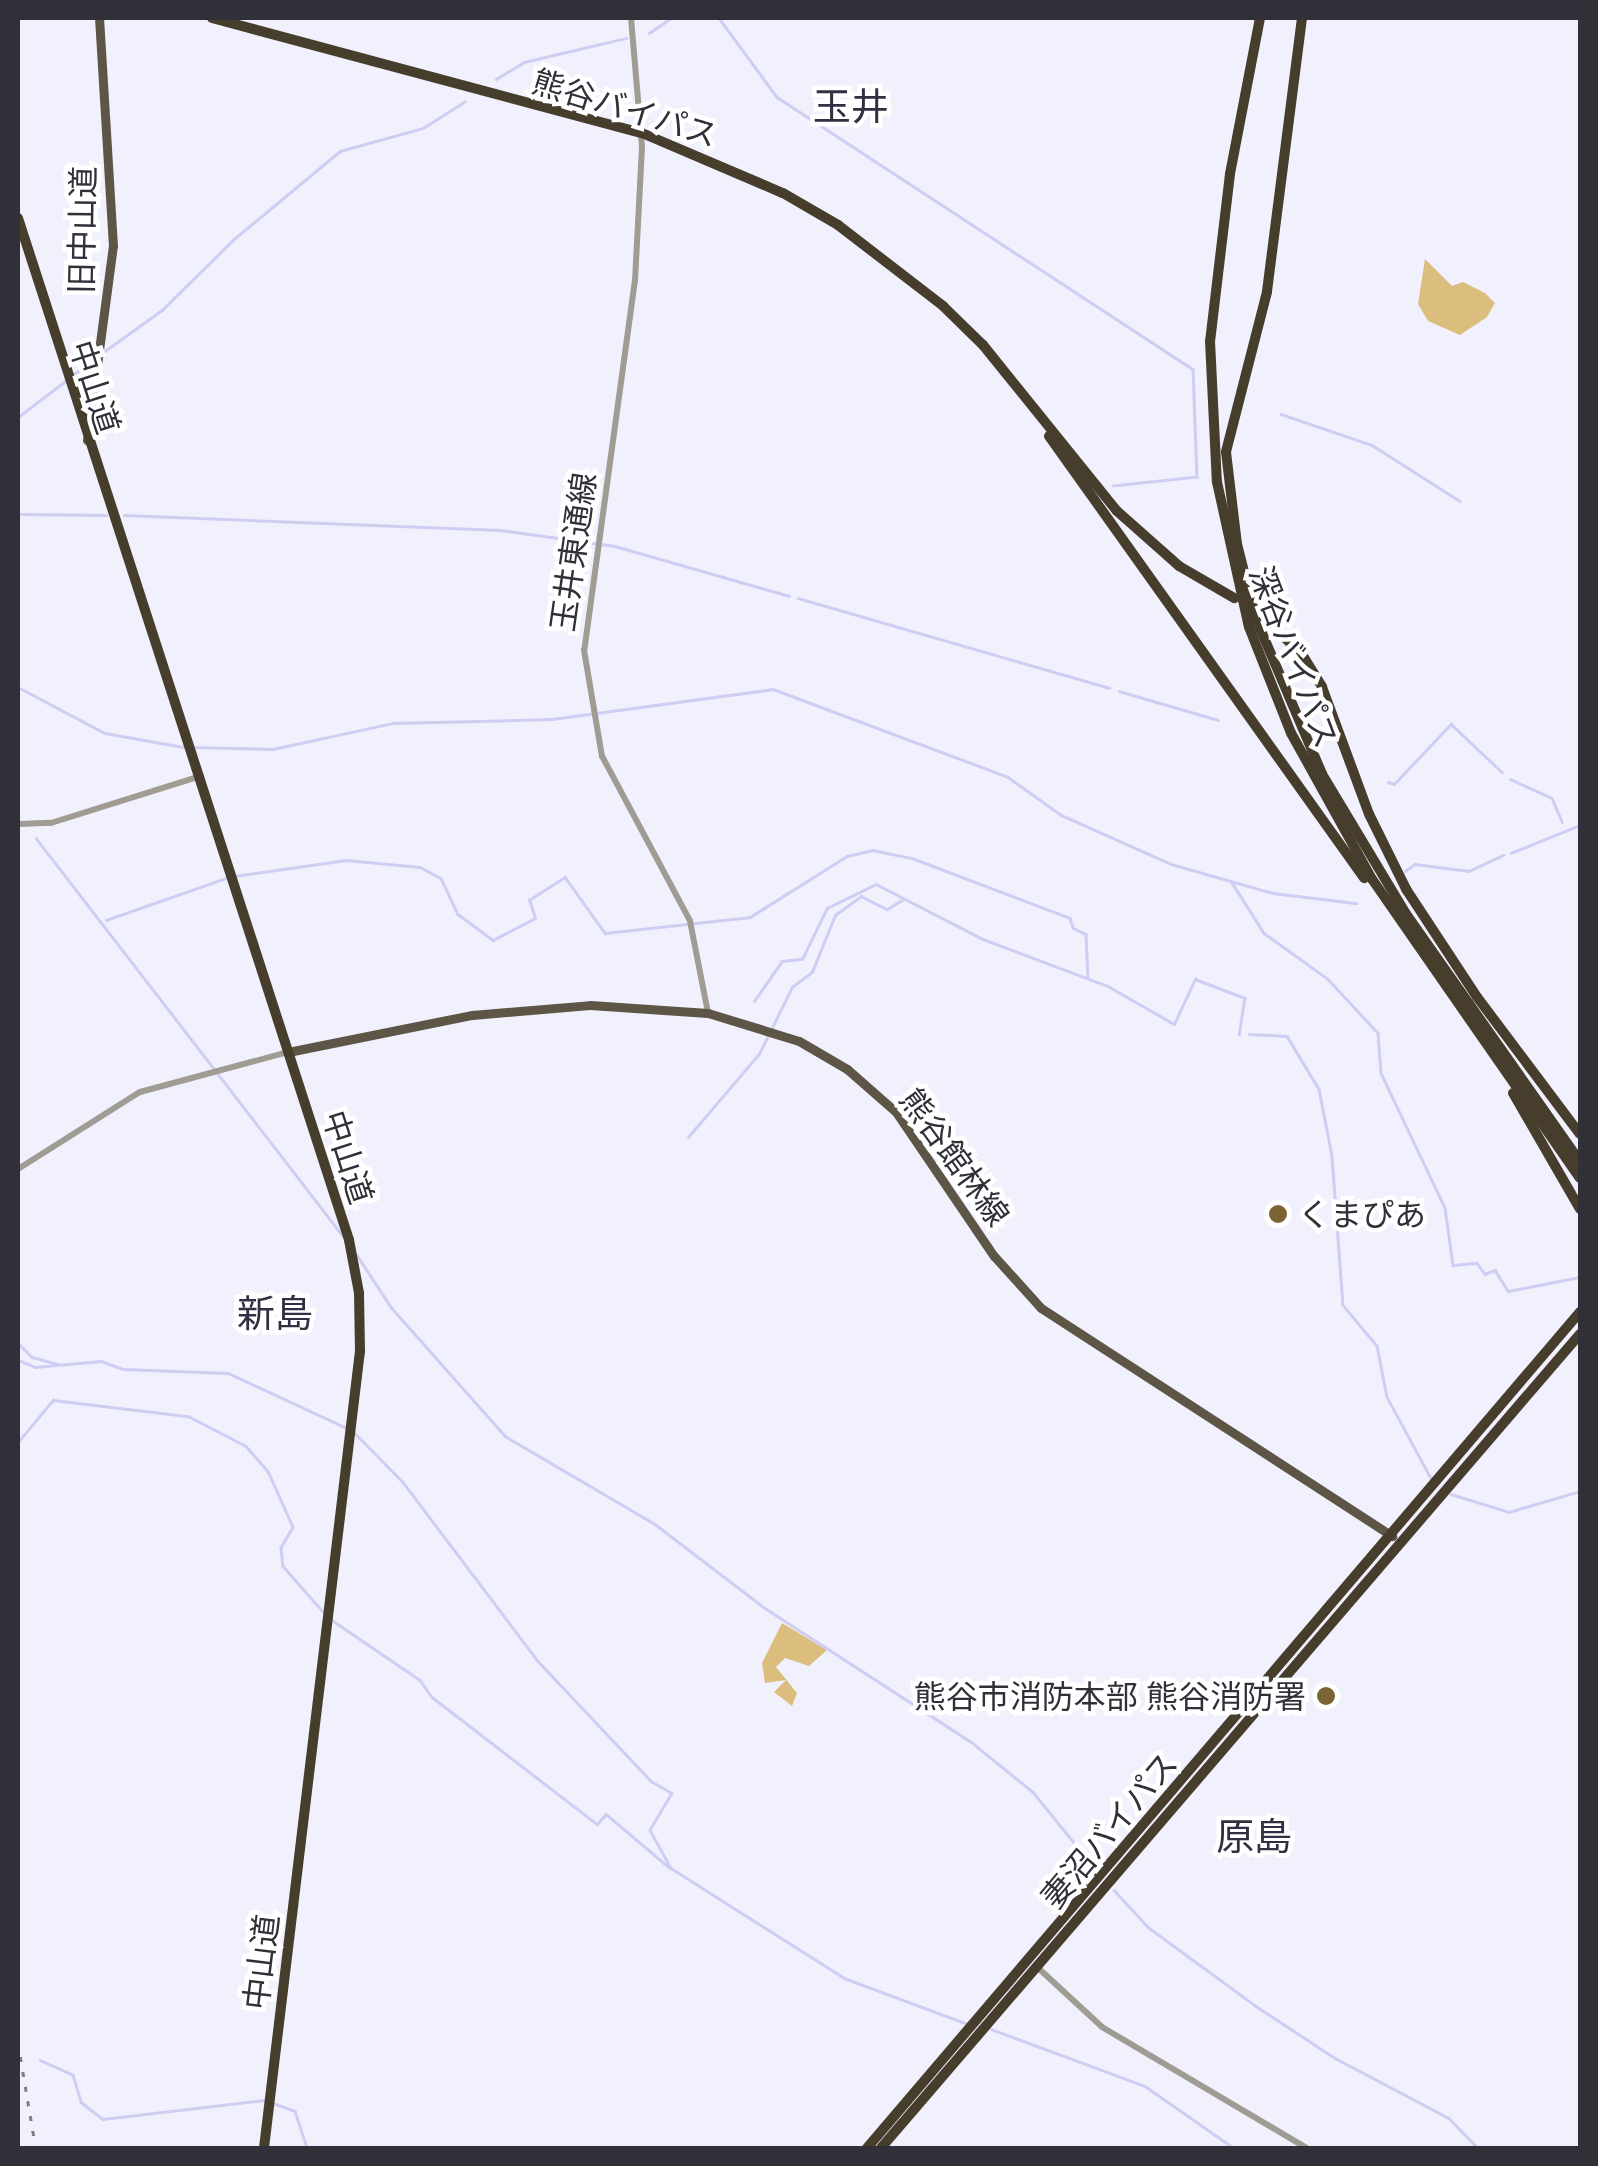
<!DOCTYPE html>
<html>
<head>
<meta charset="utf-8">
<style>
  body { margin:0 }
  #map { position:relative; width:1598px; height:2166px; overflow:hidden; background:#f1f1fe; font-family:"Noto Sans","Noto Sans JP",sans-serif }
  div>[style] { position:absolute }
  [style*='--x'] { left:calc(var(--x)*1px); top:calc(var(--y)*1px); width:calc(var(--w)*1px); rotate:calc(var(--a)*1deg) }
  .green>* { inset:0; background:#dbbd7d }
  .stream>* { height:2.5px; margin:-1.25px; padding:0 1.25px; transform-origin:1.25px; border-radius:1.25px; background:#d0cdf3 }
  .minor>* { height:6px; margin:-3px; padding:0 3px; transform-origin:3px; border-radius:3px; background:#a09c93 }
  .major>* { height:9px; margin:-4.5px; padding:0 4.5px; transform-origin:4.5px; border-radius:4.5px; background:#5d5646 }
  .highway>* { height:10px; margin:-5px; padding:0 5px; transform-origin:5px; border-radius:5px; background:#463d2c }
  .rail>* { height:2.5px; margin-top:-1.25px; transform-origin:0; background:repeating-linear-gradient(90deg,#7e7e88 0 5px,transparent 0 15px) }
  .dots>* { width:28px; height:28px; translate:-50% -50%; box-sizing:border-box; border:5px solid #fff; border-radius:50% }
  span { translate:-50% -50%; white-space:nowrap; text-align:center; line-height:1.15; -webkit-text-stroke:9px #fff; paint-order:stroke }
  .street-label { font-size:32px; color:#313039 }
  .poi-label { font-size:32px; color:#313039 }
  .left { translate:0 -50%; text-align:left }
  .right { translate:-100% -50%; text-align:right }
  .quarter-label { font-size:38px; color:#312f41 }
  .frame { position:absolute; inset:0; border:20px solid #313039; pointer-events:none }
</style>
</head>
<body>
<div id="map">
  <div class="green">
    <i style="clip-path:polygon(1425px 259px,1452px 286px,1463px 282px,1485px 293px,1495px 303px,1487px 317px,1460px 335px,1428px 321px,1418px 304px)"></i>
    <i style="clip-path:polygon(782px 1623px,827px 1650px,809px 1666px,785px 1658px,776px 1667px,797px 1693px,792px 1706px,774px 1692px,786px 1680px,765px 1683px,762px 1663px)"></i>
  </div>
  <div class="stream">
    <i style="--x:719;--y:18;--w:98;--a:53.7"></i>
    <i style="--x:777;--y:97;--w:497;--a:33.2"></i>
    <i style="--x:1193;--y:369;--w:108;--a:87.9"></i>
    <i style="--x:1197;--y:477;--w:84;--a:173.9"></i>
    <i style="--x:649;--y:33;--w:27;--a:-34"></i>
    <i style="--x:496;--y:79;--w:33;--a:-31"></i>
    <i style="--x:524;--y:62;--w:105;--a:-13.2"></i>
    <i style="--x:102;--y:353;--w:74;--a:-35.6"></i>
    <i style="--x:162;--y:310;--w:101;--a:-44.6"></i>
    <i style="--x:234;--y:239;--w:138;--a:-39.7"></i>
    <i style="--x:340;--y:151;--w:86;--a:-15.5"></i>
    <i style="--x:423;--y:128;--w:49;--a:-32.4"></i>
    <i style="--x:74;--y:374;--w:27;--a:-36"></i>
    <i style="--x:1281;--y:414;--w:96;--a:18.8"></i>
    <i style="--x:1372;--y:445;--w:104;--a:32.5"></i>
    <i style="--x:18;--y:417;--w:63;--a:-37.2"></i>
    <i style="--x:18;--y:514;--w:88;--a:0.7"></i>
    <i style="--x:124;--y:515;--w:376;--a:2.3"></i>
    <i style="--x:500;--y:530;--w:116;--a:7.9"></i>
    <i style="--x:615;--y:546;--w:181;--a:16"></i>
    <i style="--x:798;--y:598;--w:324;--a:16.1"></i>
    <i style="--x:18;--y:687;--w:98;--a:27.9"></i>
    <i style="--x:105;--y:733;--w:79;--a:10.2"></i>
    <i style="--x:1119;--y:691;--w:103;--a:16.3"></i>
    <i style="--x:191;--y:747;--w:82;--a:1.4"></i>
    <i style="--x:273;--y:749;--w:123;--a:-12.2"></i>
    <i style="--x:393;--y:723;--w:159;--a:-1.4"></i>
    <i style="--x:552;--y:719;--w:223;--a:-7.7"></i>
    <i style="--x:773;--y:689;--w:251;--a:20.5"></i>
    <i style="--x:1008;--y:777;--w:65;--a:35.6"></i>
    <i style="--x:1061;--y:815;--w:120;--a:24"></i>
    <i style="--x:1171;--y:864;--w:106;--a:15.9"></i>
    <i style="--x:1273;--y:893;--w:84;--a:6.9"></i>
    <i style="--x:1510;--y:779;--w:46;--a:24.3"></i>
    <i style="--x:1552;--y:798;--w:26;--a:67"></i>
    <i style="--x:1388;--y:782;--w:6;--a:18"></i>
    <i style="--x:1394;--y:784;--w:83;--a:-46.5"></i>
    <i style="--x:1451;--y:724;--w:70;--a:43.3"></i>
    <i style="--x:36;--y:838;--w:503;--a:52.35"></i>
    <i style="--x:1511;--y:853;--w:74;--a:-22.1"></i>
    <i style="--x:1405;--y:871;--w:12;--a:-35"></i>
    <i style="--x:1415;--y:864;--w:54;--a:7.4"></i>
    <i style="--x:1469;--y:871;--w:38;--a:-25"></i>
    <i style="--x:234;--y:876;--w:113;--a:-8.1"></i>
    <i style="--x:346;--y:860;--w:74;--a:5.4"></i>
    <i style="--x:420;--y:867;--w:24;--a:28"></i>
    <i style="--x:441;--y:878;--w:40;--a:65"></i>
    <i style="--x:458;--y:914;--w:44;--a:36.6"></i>
    <i style="--x:493;--y:940;--w:47;--a:-27.6"></i>
    <i style="--x:535;--y:918;--w:19;--a:-108"></i>
    <i style="--x:529;--y:900;--w:43;--a:-32.6"></i>
    <i style="--x:565;--y:877;--w:69;--a:54.5"></i>
    <i style="--x:605;--y:933;--w:146;--a:-6.3"></i>
    <i style="--x:750;--y:917;--w:115;--a:-32.2"></i>
    <i style="--x:847;--y:856;--w:26;--a:-13"></i>
    <i style="--x:872;--y:850;--w:41;--a:11.3"></i>
    <i style="--x:912;--y:858;--w:169;--a:20.8"></i>
    <i style="--x:1070;--y:918;--w:10;--a:73"></i>
    <i style="--x:1073;--y:928;--w:14;--a:25"></i>
    <i style="--x:1086;--y:934;--w:44;--a:87.4"></i>
    <i style="--x:1231;--y:881;--w:62;--a:57.6"></i>
    <i style="--x:1264;--y:933;--w:79;--a:35.7"></i>
    <i style="--x:1328;--y:979;--w:74;--a:47.2"></i>
    <i style="--x:1378;--y:1033;--w:40;--a:85.7"></i>
    <i style="--x:1381;--y:1073;--w:149;--a:64.6"></i>
    <i style="--x:1445;--y:1208;--w:58;--a:82"></i>
    <i style="--x:1453;--y:1265;--w:24;--a:-5"></i>
    <i style="--x:1477;--y:1263;--w:14;--a:54"></i>
    <i style="--x:1485;--y:1274;--w:11;--a:-22"></i>
    <i style="--x:1495;--y:1270;--w:25;--a:58"></i>
    <i style="--x:1508;--y:1291;--w:73;--a:-11"></i>
    <i style="--x:106;--y:920;--w:127;--a:-19.3"></i>
    <i style="--x:754;--y:1001;--w:49;--a:-55"></i>
    <i style="--x:782;--y:961;--w:20;--a:-6"></i>
    <i style="--x:802;--y:959;--w:57;--a:-63.9"></i>
    <i style="--x:827;--y:908;--w:55;--a:-26.1"></i>
    <i style="--x:876;--y:884;--w:120;--a:27.2"></i>
    <i style="--x:983;--y:939;--w:134;--a:20.6"></i>
    <i style="--x:1108;--y:986;--w:76;--a:29.9"></i>
    <i style="--x:1174;--y:1024;--w:50;--a:-65"></i>
    <i style="--x:1195;--y:979;--w:53;--a:20.8"></i>
    <i style="--x:1245;--y:998;--w:37;--a:99"></i>
    <i style="--x:1249;--y:1034;--w:38;--a:3"></i>
    <i style="--x:1287;--y:1036;--w:62;--a:58.9"></i>
    <i style="--x:1319;--y:1089;--w:68;--a:79"></i>
    <i style="--x:1332;--y:1156;--w:149;--a:85.8"></i>
    <i style="--x:1343;--y:1305;--w:53;--a:50.3"></i>
    <i style="--x:1377;--y:1346;--w:52;--a:78.9"></i>
    <i style="--x:1387;--y:1397;--w:92;--a:61.5"></i>
    <i style="--x:688;--y:1137;--w:109;--a:-49.5"></i>
    <i style="--x:759;--y:1054;--w:75;--a:-63.8"></i>
    <i style="--x:792;--y:987;--w:25;--a:-37"></i>
    <i style="--x:812;--y:972;--w:61;--a:-68"></i>
    <i style="--x:835;--y:915;--w:32;--a:-36"></i>
    <i style="--x:861;--y:896;--w:29;--a:27"></i>
    <i style="--x:887;--y:909;--w:17;--a:-31"></i>
    <i style="--x:357;--y:1255;--w:62;--a:56.8"></i>
    <i style="--x:391;--y:1307;--w:172;--a:48.5"></i>
    <i style="--x:505;--y:1436;--w:174;--a:30.4"></i>
    <i style="--x:655;--y:1524;--w:138;--a:37.4"></i>
    <i style="--x:765;--y:1608;--w:244;--a:33"></i>
    <i style="--x:970;--y:1741;--w:81;--a:39"></i>
    <i style="--x:1033;--y:1792;--w:103;--a:50.9"></i>
    <i style="--x:18;--y:1343;--w:20;--a:45"></i>
    <i style="--x:32;--y:1357;--w:27;--a:15"></i>
    <i style="--x:18;--y:1360;--w:18;--a:22"></i>
    <i style="--x:35;--y:1367;--w:66;--a:-5.2"></i>
    <i style="--x:101;--y:1361;--w:23;--a:20"></i>
    <i style="--x:123;--y:1369;--w:105;--a:2.2"></i>
    <i style="--x:228;--y:1373;--w:129;--a:24.8"></i>
    <i style="--x:353;--y:1431;--w:71;--a:45.6"></i>
    <i style="--x:403;--y:1482;--w:224;--a:53"></i>
    <i style="--x:538;--y:1661;--w:165;--a:46.7"></i>
    <i style="--x:651;--y:1781;--w:24;--a:30"></i>
    <i style="--x:672;--y:1793;--w:43;--a:120.7"></i>
    <i style="--x:650;--y:1830;--w:43;--a:61.1"></i>
    <i style="--x:671;--y:1868;--w:205;--a:32.4"></i>
    <i style="--x:844;--y:1978;--w:132;--a:20.4"></i>
    <i style="--x:18;--y:1442;--w:55;--a:-50.2"></i>
    <i style="--x:53;--y:1400;--w:136;--a:6.8"></i>
    <i style="--x:188;--y:1416;--w:65;--a:27.3"></i>
    <i style="--x:246;--y:1446;--w:33;--a:49"></i>
    <i style="--x:268;--y:1471;--w:61;--a:65.9"></i>
    <i style="--x:293;--y:1527;--w:24;--a:120"></i>
    <i style="--x:281;--y:1548;--w:18;--a:84"></i>
    <i style="--x:283;--y:1566;--w:65;--a:48.7"></i>
    <i style="--x:1451;--y:1494;--w:61;--a:17.2"></i>
    <i style="--x:1509;--y:1512;--w:74;--a:-16.5"></i>
    <i style="--x:332;--y:1620;--w:107;--a:34.3"></i>
    <i style="--x:420;--y:1680;--w:21;--a:55"></i>
    <i style="--x:432;--y:1697;--w:208;--a:37.6"></i>
    <i style="--x:597;--y:1824;--w:13;--a:-48"></i>
    <i style="--x:606;--y:1814;--w:84;--a:40.2"></i>
    <i style="--x:1114;--y:1890;--w:50;--a:47.4"></i>
    <i style="--x:1148;--y:1927;--w:134;--a:36.2"></i>
    <i style="--x:1256;--y:2006;--w:95;--a:33.4"></i>
    <i style="--x:1335;--y:2058;--w:129;--a:27.8"></i>
    <i style="--x:1449;--y:2118;--w:42;--a:46"></i>
    <i style="--x:991;--y:2029;--w:164;--a:20.3"></i>
    <i style="--x:1145;--y:2086;--w:108;--a:34.9"></i>
    <i style="--x:40;--y:2060;--w:36;--a:24"></i>
    <i style="--x:73;--y:2075;--w:28;--a:73"></i>
    <i style="--x:81;--y:2102;--w:28;--a:38"></i>
    <i style="--x:103;--y:2119;--w:163;--a:-6.7"></i>
    <i style="--x:273;--y:2103;--w:23;--a:20"></i>
    <i style="--x:295;--y:2111;--w:39;--a:72"></i>
  </div>
  <div class="minor">
    <i style="--x:631;--y:18;--w:129;--a:85.1"></i>
    <i style="--x:642;--y:147;--w:133;--a:93"></i>
    <i style="--x:635;--y:280;--w:373;--a:97.8"></i>
    <i style="--x:584;--y:650;--w:108;--a:80.4"></i>
    <i style="--x:602;--y:756;--w:187;--a:61.9"></i>
    <i style="--x:690;--y:921;--w:94;--a:78.9"></i>
    <i style="--x:18;--y:824;--w:33;--a:-2"></i>
    <i style="--x:51;--y:823;--w:154;--a:-17.4"></i>
    <i style="--x:18;--y:1169;--w:144;--a:-32.3"></i>
    <i style="--x:140;--y:1092;--w:153;--a:-15.1"></i>
    <i style="--x:1036;--y:1966;--w:90;--a:42.7"></i>
    <i style="--x:1102;--y:2027;--w:238;--a:30.6"></i>
  </div>
  <div class="major">
    <i style="--x:87;--y:440;--w:196;--a:-82.4"></i>
    <i style="--x:113;--y:246;--w:228;--a:-93.5"></i>
    <i style="--x:288;--y:1052;--w:188;--a:-11.4"></i>
    <i style="--x:472;--y:1015;--w:118;--a:-4.8"></i>
    <i style="--x:590;--y:1005;--w:118;--a:3.9"></i>
    <i style="--x:708;--y:1013;--w:95;--a:17.1"></i>
    <i style="--x:799;--y:1041;--w:56;--a:30.3"></i>
    <i style="--x:847;--y:1069;--w:65;--a:41.3"></i>
    <i style="--x:896;--y:1112;--w:174;--a:55.8"></i>
    <i style="--x:994;--y:1256;--w:70;--a:47.9"></i>
    <i style="--x:1041;--y:1308;--w:419;--a:33"></i>
  </div>
  <div class="highway">
    <i style="--x:212;--y:18;--w:445;--a:15"></i>
    <i style="--x:642;--y:133;--w:153;--a:23.1"></i>
    <i style="--x:783;--y:193;--w:64;--a:30.2"></i>
    <i style="--x:838;--y:225;--w:133;--a:37.6"></i>
    <i style="--x:943;--y:306;--w:56;--a:44.3"></i>
    <i style="--x:983;--y:345;--w:213;--a:51.1"></i>
    <i style="--x:1117;--y:511;--w:83;--a:41.6"></i>
    <i style="--x:1179;--y:566;--w:64;--a:30.2"></i>
    <i style="--x:1260;--y:18;--w:159;--a:100.9"></i>
    <i style="--x:1230;--y:174;--w:168;--a:96.8"></i>
    <i style="--x:1210;--y:341;--w:141;--a:87.2"></i>
    <i style="--x:1217;--y:482;--w:148;--a:77.6"></i>
    <i style="--x:1249;--y:627;--w:114;--a:68.4"></i>
    <i style="--x:1291;--y:733;--w:167;--a:61"></i>
    <i style="--x:1372;--y:879;--w:364;--a:55.2"></i>
    <i style="--x:1302;--y:18;--w:276;--a:97.3"></i>
    <i style="--x:1267;--y:292;--w:165;--a:104.4"></i>
    <i style="--x:1226;--y:452;--w:93;--a:83.2"></i>
    <i style="--x:1237;--y:544;--w:77;--a:75.8"></i>
    <i style="--x:1256;--y:619;--w:168;--a:66.9"></i>
    <i style="--x:1322;--y:774;--w:163;--a:59"></i>
    <i style="--x:1406;--y:914;--w:303;--a:54.9"></i>
    <i style="--x:18;--y:218;--w:1074;--a:72.05"></i>
    <i style="--x:349;--y:1240;--w:54;--a:79.3"></i>
    <i style="--x:359;--y:1293;--w:58;--a:89"></i>
    <i style="--x:360;--y:1351;--w:803;--a:96.87"></i>
    <i style="--x:1049;--y:436;--w:543;--a:54.52"></i>
    <i style="--x:1263;--y:616;--w:57;--a:45"></i>
    <i style="--x:1303;--y:656;--w:36;--a:58"></i>
    <i style="--x:1322;--y:687;--w:135;--a:69.7"></i>
    <i style="--x:1369;--y:814;--w:84;--a:63.7"></i>
    <i style="--x:1406;--y:889;--w:129;--a:56.7"></i>
    <i style="--x:1477;--y:997;--w:171;--a:53.1"></i>
    <i style="--x:1513;--y:1093;--w:134;--a:60"></i>
    <i style="--x:867;--y:2148;--w:1099;--a:-49.54"></i>
    <i style="--x:881;--y:2148;--w:1073;--a:-49.35"></i>
  </div>
  <div class="rail">
    <i style="--x:18;--y:2042;--w:108;--a:80.4"></i>
  </div>
  <div class="dots">
    <i style="left:1278px;top:1214px;background:#7a6434"></i>
    <i style="left:1326px;top:1696px;background:#7a6434"></i>
  </div>
  <div class="street-label">
    <span style="left:625px;top:108px;rotate:17deg">熊谷バイパス</span>
    <span style="left:82px;top:230px;rotate:-89deg">旧中山道</span>
    <span style="left:95px;top:387px;rotate:72deg">中山道</span>
    <span style="left:573px;top:552px;rotate:-82deg">玉井東通線</span>
    <span style="left:1294px;top:657px;rotate:69deg">深谷バイパス</span>
    <span style="left:348px;top:1157px;rotate:72deg">中山道</span>
    <span style="left:955px;top:1157px;rotate:54deg">熊谷館林線</span>
    <span style="left:1109px;top:1830px;rotate:-50deg">妻沼バイパス</span>
    <span style="left:261px;top:1962px;rotate:-83deg">中山道</span>
  </div>
  <div class="poi-label">
    <span class="left" style="left:1298px;top:1214px">くまぴあ</span>
    <span class="right" style="left:1306px;top:1696px">熊谷市消防本部 熊谷消防署</span>
  </div>
  <div class="quarter-label">
    <span style="left:851px;top:106px">玉井</span>
    <span style="left:275px;top:1313px">新島</span>
    <span style="left:1254px;top:1836px">原島</span>
  </div>
  <div class="frame"></div>
</div>
</body>
</html>
